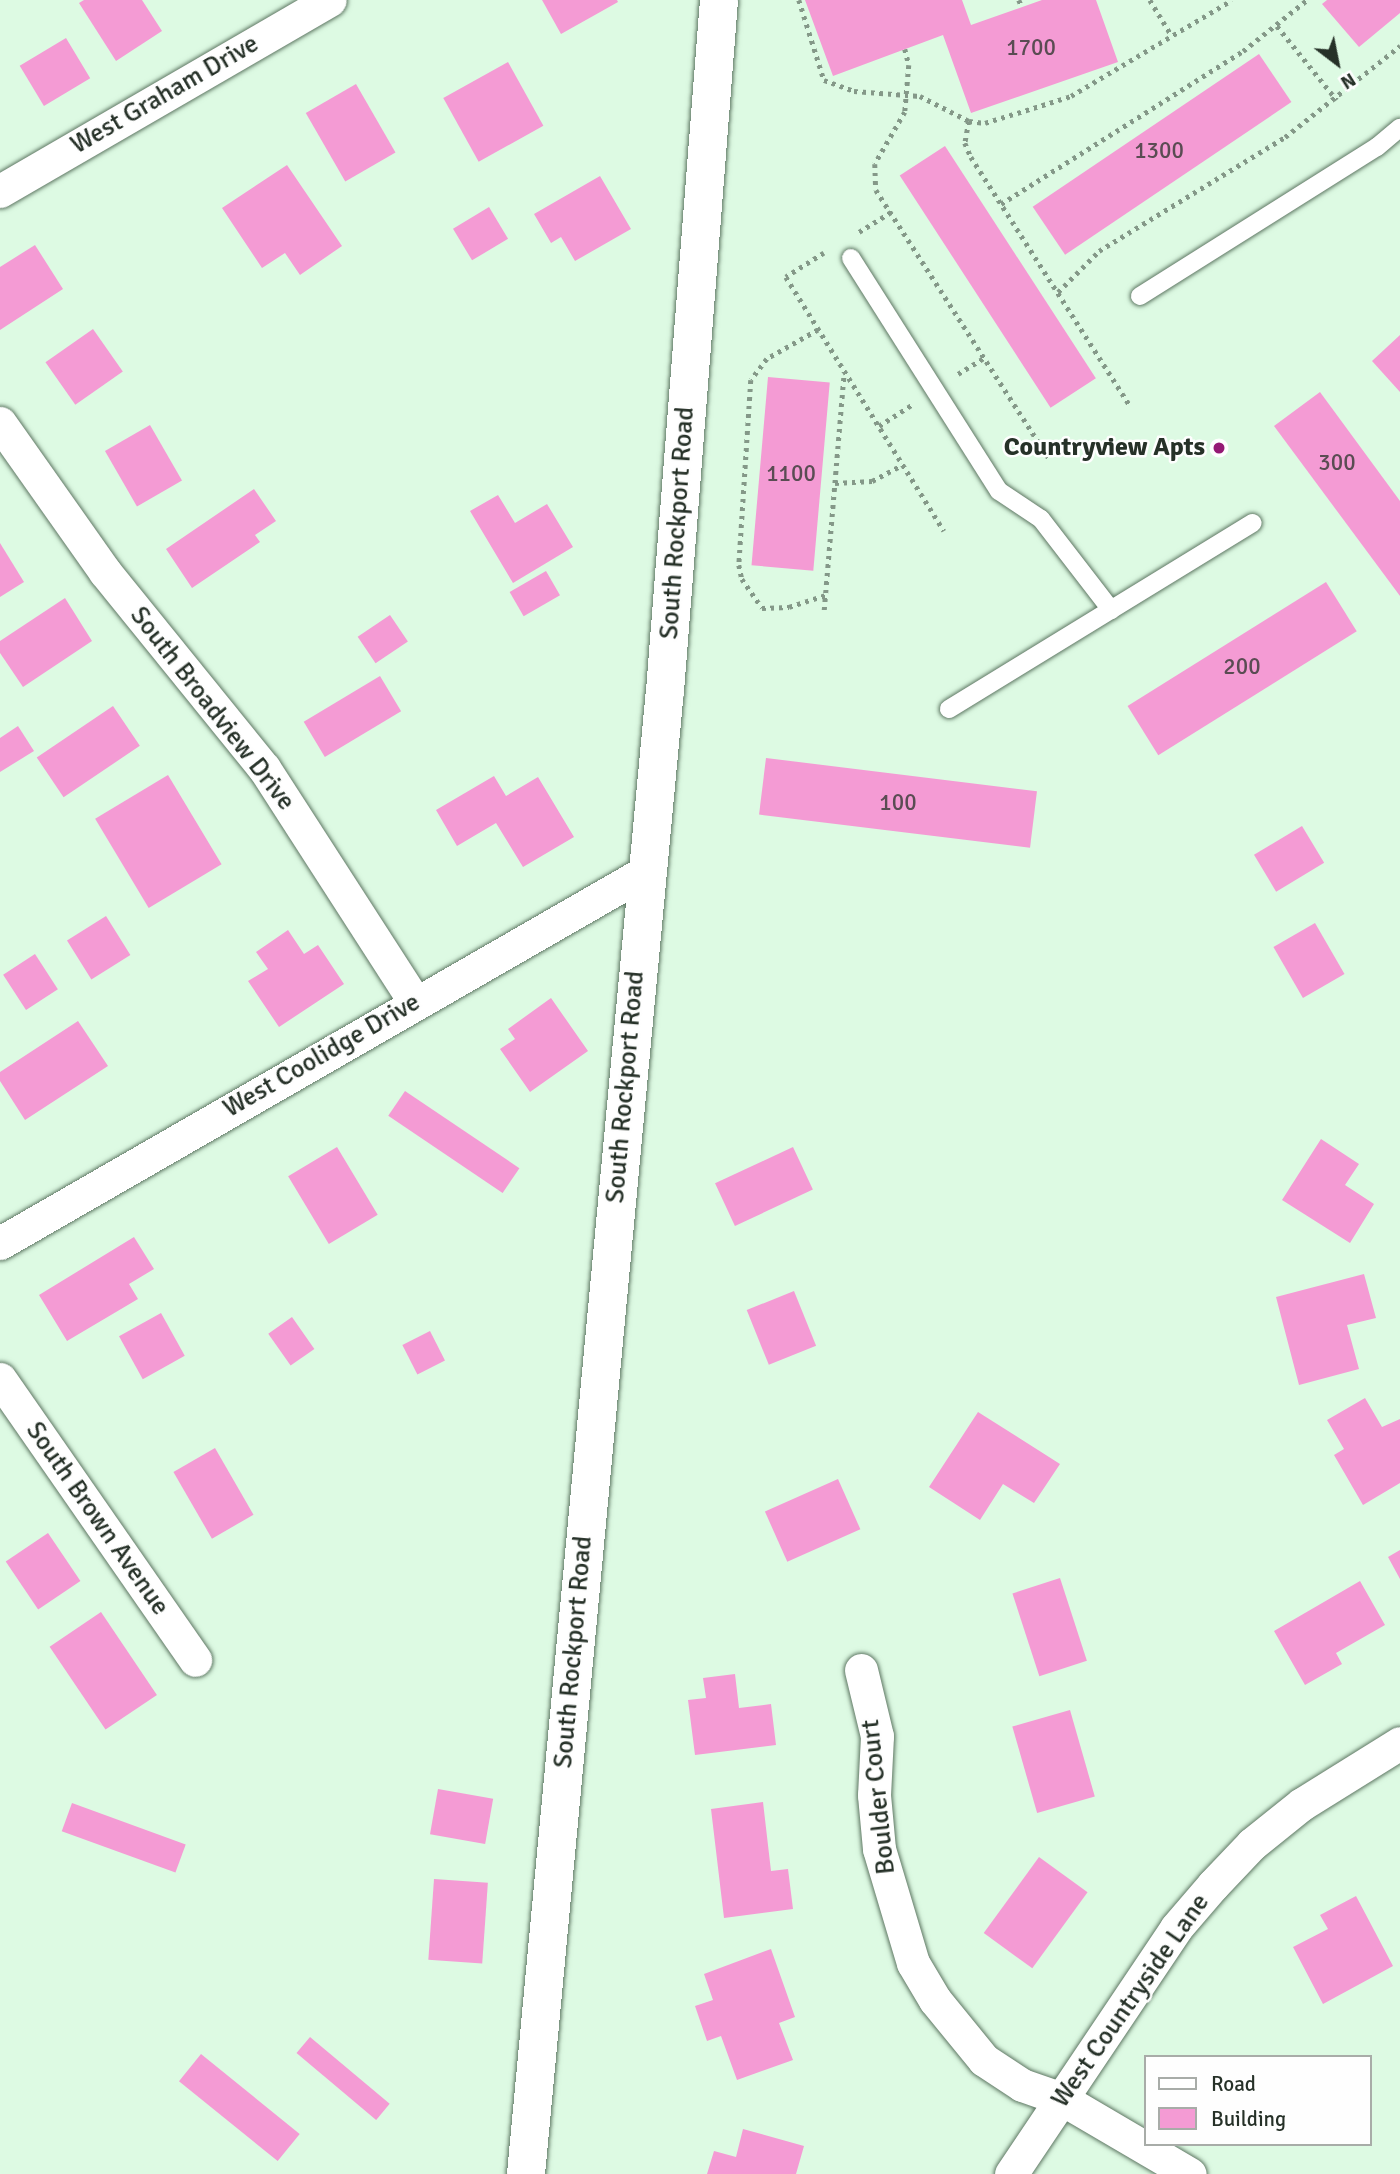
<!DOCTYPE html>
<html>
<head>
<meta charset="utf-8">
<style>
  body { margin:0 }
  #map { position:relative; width:1400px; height:2174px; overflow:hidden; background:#ddfae3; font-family:Signika,sans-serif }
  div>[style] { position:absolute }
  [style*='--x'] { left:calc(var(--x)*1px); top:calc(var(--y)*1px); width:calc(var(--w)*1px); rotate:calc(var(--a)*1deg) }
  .building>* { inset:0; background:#f49bd4; transform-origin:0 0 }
  .path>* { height:4.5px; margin-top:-2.25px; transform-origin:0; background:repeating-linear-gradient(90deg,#849888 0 3.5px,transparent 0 8.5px) }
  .roads { filter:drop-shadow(0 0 2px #5e7763) drop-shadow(0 0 2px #5e7763) }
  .service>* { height:18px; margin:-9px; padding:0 9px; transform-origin:9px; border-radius:9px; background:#fff }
  .minor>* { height:33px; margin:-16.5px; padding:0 16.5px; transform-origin:16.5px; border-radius:16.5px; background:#fff }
  .tertiary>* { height:38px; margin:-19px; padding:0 19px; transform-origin:19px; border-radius:19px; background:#fff }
  .dots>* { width:19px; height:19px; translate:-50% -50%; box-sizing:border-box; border:4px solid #fefefe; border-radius:50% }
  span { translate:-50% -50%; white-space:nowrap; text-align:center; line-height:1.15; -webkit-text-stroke:5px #fefefe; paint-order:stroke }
  .number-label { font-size:23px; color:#5a4c53 }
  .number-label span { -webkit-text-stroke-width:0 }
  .street-label { font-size:26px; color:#263128 }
  .poi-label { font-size:26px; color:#263128; font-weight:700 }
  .right { translate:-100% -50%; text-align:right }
  .legend { position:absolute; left:1144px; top:2055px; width:228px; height:91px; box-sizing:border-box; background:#fefefe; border:2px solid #a8aca8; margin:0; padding:9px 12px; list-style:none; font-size:21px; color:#263128 }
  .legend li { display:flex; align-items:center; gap:14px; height:35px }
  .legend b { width:35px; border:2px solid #a8aca8 }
  .north { position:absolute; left:1302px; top:28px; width:70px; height:70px; -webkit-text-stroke:5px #fefefe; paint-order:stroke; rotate:148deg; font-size:19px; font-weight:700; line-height:28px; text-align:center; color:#263128 }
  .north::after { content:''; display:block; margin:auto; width:24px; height:32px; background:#263128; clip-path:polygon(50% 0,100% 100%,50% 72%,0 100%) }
</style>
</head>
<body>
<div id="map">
  <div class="building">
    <i style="clip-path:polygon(84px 0,142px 0,162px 31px,116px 61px,79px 3px)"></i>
    <i style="clip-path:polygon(542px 0,617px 0,618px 2px,561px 34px)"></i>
    <i style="clip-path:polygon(805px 0,962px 0,971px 25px,1042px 0,1096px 0,1118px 62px,971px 113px,943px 35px,833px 76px)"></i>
    <i style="clip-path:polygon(1327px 0,1400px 0,1400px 13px,1359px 47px,1322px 4px)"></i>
    <i style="left:66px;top:38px;width:47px;height:54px;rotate:59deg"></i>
    <i style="left:1259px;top:54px;width:58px;height:273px;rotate:56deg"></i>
    <i style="left:508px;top:62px;width:73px;height:74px;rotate:61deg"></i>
    <i style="left:356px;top:84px;width:79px;height:58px;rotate:60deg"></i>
    <i style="left:945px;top:146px;width:277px;height:54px;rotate:57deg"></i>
    <i style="clip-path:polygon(287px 165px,342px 246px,300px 275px,285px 253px,262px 268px,222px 208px)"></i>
    <i style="clip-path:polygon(600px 176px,631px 229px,575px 261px,561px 237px,551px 243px,534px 214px)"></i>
    <i style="left:489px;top:207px;width:37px;height:42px;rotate:59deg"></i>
    <i style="clip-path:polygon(35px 245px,63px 289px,0 330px,0 267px)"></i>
    <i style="left:93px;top:329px;width:52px;height:58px;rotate:55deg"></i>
    <i style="clip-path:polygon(1400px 335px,1400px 392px,1372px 361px)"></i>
    <i style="left:768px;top:377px;width:62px;height:189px;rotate:5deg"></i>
    <i style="clip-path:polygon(1320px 392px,1400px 501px,1400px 596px,1274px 426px)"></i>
    <i style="left:150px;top:425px;width:64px;height:52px;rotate:60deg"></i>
    <i style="clip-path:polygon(254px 489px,276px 521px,255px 535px,260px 542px,192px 588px,166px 549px)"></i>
    <i style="clip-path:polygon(498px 495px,515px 523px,547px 504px,573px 547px,513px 583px,470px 511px)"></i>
    <i style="clip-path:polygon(0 543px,24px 582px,0 597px)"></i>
    <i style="left:546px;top:571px;width:28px;height:42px;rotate:60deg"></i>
    <i style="left:1326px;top:582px;width:58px;height:234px;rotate:58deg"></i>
    <i style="clip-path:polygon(65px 598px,92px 641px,23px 687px,0 653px,0 641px)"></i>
    <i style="left:390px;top:615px;width:32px;height:39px;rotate:56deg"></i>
    <i style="left:380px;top:676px;width:41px;height:89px;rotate:59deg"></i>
    <i style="left:113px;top:706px;width:48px;height:92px;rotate:56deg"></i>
    <i style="clip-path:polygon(18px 726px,34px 751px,0 772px,0 738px)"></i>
    <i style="left:766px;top:758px;width:273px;height:57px;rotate:7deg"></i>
    <i style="left:168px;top:775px;width:104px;height:85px;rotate:59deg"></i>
    <i style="clip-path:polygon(494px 776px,506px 796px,538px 777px,574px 837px,523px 867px,496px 823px,457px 846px,436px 810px)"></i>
    <i style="left:1302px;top:826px;width:43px;height:56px;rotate:59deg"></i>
    <i style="left:106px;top:916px;width:46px;height:46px;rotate:58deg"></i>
    <i style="left:1315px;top:923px;width:59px;height:48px;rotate:60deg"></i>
    <i style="clip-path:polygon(288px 930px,304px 954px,318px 945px,344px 984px,279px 1027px,248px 981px,268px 969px,256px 952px)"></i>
    <i style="left:35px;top:954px;width:42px;height:38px;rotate:57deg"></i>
    <i style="clip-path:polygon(551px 998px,588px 1051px,530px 1092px,500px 1049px,515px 1039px,508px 1029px)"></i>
    <i style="clip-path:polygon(78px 1021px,108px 1066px,25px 1120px,0 1081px,0 1072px)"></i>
    <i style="left:405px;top:1091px;width:138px;height:30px;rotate:34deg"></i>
    <i style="clip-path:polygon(1321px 1139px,1359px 1164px,1345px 1185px,1374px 1204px,1350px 1243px,1282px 1200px)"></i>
    <i style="left:337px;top:1147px;width:79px;height:57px;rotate:59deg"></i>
    <i style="left:793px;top:1147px;width:47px;height:86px;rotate:65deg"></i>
    <i style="clip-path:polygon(134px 1237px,154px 1269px,129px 1284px,138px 1299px,67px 1341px,39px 1295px)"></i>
    <i style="clip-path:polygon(1364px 1274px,1376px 1318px,1347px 1325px,1359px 1369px,1299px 1385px,1276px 1297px)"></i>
    <i style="left:794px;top:1291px;width:59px;height:51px;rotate:68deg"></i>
    <i style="left:161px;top:1313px;width:49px;height:48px;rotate:61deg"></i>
    <i style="left:292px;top:1317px;width:39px;height:29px;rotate:55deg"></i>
    <i style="left:430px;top:1331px;width:33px;height:31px;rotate:63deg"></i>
    <i style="clip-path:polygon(1365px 1398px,1382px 1427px,1400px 1419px,1400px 1483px,1363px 1505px,1334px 1455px,1344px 1449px,1327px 1420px)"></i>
    <i style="clip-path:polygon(978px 1412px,1060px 1464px,1034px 1503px,1003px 1484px,980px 1520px,929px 1487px)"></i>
    <i style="left:215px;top:1448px;width:77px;height:48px;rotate:60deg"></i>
    <i style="left:838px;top:1479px;width:55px;height:80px;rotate:66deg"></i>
    <i style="left:48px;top:1533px;width:58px;height:51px;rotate:56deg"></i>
    <i style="clip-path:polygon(1400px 1550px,1400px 1579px,1388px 1557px)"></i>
    <i style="left:1060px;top:1578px;width:87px;height:50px;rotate:72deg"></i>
    <i style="clip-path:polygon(1360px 1581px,1385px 1625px,1336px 1653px,1342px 1664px,1305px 1685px,1274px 1631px)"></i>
    <i style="left:101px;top:1612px;width:100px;height:62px;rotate:56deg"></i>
    <i style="clip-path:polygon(735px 1674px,739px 1708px,771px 1704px,776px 1745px,695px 1755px,688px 1700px,706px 1698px,703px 1678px)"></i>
    <i style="left:1070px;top:1710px;width:90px;height:60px;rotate:74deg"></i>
    <i style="left:438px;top:1789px;width:56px;height:46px;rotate:10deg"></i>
    <i style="clip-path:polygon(763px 1802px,771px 1871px,788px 1869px,793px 1909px,724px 1918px,711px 1809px)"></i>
    <i style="left:72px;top:1803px;width:121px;height:30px;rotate:20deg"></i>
    <i style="left:1039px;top:1857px;width:60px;height:94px;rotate:36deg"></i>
    <i style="left:434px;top:1879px;width:54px;height:81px;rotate:4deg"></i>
    <i style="clip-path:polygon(1356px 1896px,1393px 1966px,1323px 2004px,1293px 1947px,1328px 1929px,1320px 1915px)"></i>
    <i style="clip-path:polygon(771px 1949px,795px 2017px,779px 2023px,793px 2060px,737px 2080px,721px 2036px,707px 2041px,695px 2006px,713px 2000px,704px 1974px)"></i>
    <i style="left:310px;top:2037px;width:104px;height:21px;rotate:40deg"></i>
    <i style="left:201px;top:2054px;width:127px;height:35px;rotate:39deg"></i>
    <i style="clip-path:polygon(743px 2129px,804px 2146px,796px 2174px,707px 2174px,714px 2151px,736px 2157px)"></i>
  </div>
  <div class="path">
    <i style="--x:799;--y:0;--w:84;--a:72.6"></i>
    <i style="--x:824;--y:80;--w:32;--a:20"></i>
    <i style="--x:854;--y:91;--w:66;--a:4.3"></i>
    <i style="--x:920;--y:96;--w:55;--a:27"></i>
    <i style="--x:969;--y:121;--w:16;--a:7"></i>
    <i style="--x:985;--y:123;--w:90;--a:-17.4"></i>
    <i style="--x:1071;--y:96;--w:187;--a:-30.8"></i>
    <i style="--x:1019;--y:0;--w:8;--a:67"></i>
    <i style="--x:1150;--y:0;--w:42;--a:58.6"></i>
    <i style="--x:1277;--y:26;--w:95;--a:51"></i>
    <i style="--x:905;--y:49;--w:16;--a:76"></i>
    <i style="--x:909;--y:65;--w:47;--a:94.9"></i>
    <i style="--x:905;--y:112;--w:60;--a:120"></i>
    <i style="--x:875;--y:164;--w:26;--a:88"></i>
    <i style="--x:876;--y:190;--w:321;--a:57.2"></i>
    <i style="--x:969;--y:121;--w:22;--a:100"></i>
    <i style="--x:965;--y:143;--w:15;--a:67"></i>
    <i style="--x:971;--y:157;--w:295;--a:57.4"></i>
    <i style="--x:1001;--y:204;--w:286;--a:-32.3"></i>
    <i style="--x:1243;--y:51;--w:82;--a:-38.6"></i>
    <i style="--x:859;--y:232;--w:38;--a:-32"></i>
    <i style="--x:824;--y:253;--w:45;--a:147.7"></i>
    <i style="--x:786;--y:277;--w:299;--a:58.1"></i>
    <i style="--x:1058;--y:292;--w:58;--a:-45"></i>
    <i style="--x:1099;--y:251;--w:218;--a:-31.5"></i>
    <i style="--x:1285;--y:137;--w:147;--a:-38.4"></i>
    <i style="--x:818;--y:330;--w:59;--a:150.4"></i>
    <i style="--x:767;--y:359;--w:26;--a:127"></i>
    <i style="--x:751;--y:380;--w:185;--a:93.7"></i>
    <i style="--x:739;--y:565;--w:14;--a:78"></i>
    <i style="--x:742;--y:579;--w:35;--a:55"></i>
    <i style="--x:762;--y:608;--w:27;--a:-2"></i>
    <i style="--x:789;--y:607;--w:39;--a:-18"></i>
    <i style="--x:958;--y:374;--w:31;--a:-32"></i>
    <i style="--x:879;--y:426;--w:40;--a:-32.9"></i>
    <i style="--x:835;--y:483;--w:37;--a:-3"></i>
    <i style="--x:872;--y:481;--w:34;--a:-28"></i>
    <i style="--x:824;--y:610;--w:239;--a:-85.2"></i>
  </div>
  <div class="roads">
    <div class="service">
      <i style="--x:851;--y:258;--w:276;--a:57.6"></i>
      <i style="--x:999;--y:491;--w:50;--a:33.7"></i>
      <i style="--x:1041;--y:519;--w:115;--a:52.4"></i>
      <i style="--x:1140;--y:296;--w:280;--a:-32.2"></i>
      <i style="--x:1377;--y:147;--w:30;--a:-40"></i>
      <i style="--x:949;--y:709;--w:356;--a:-31.5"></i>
    </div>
    <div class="minor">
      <i style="--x:0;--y:191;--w:381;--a:-30.1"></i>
      <i style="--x:0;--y:423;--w:182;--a:54.8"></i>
      <i style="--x:105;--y:572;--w:252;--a:51"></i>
      <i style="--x:264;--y:768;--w:278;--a:57.2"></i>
      <i style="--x:0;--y:1243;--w:744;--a:-29.91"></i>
      <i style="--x:0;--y:1379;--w:342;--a:55.2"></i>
      <i style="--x:861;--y:1670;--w:68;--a:76.4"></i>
      <i style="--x:877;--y:1736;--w:59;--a:92.9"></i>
      <i style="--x:874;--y:1795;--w:54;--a:84.7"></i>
      <i style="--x:879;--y:1849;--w:119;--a:73.4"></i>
      <i style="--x:913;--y:1963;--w:43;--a:59.3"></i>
      <i style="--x:935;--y:2000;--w:77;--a:50.8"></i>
      <i style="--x:984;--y:2060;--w:45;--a:33.3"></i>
      <i style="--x:1022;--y:2085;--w:42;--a:19.3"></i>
      <i style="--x:1062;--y:2099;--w:148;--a:30.4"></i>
      <i style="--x:1011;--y:2174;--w:296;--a:-56.1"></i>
      <i style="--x:1176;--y:1928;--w:57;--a:-49.3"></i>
      <i style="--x:1213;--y:1885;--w:57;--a:-46.4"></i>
      <i style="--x:1252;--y:1844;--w:64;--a:-38.7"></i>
      <i style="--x:1302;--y:1804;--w:115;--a:-31.9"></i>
    </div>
    <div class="tertiary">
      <i style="--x:526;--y:2174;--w:1489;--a:-84.65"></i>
      <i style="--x:665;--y:691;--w:693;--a:-85.53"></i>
    </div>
  </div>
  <div class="dots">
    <i style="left:1219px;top:448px;background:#941974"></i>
  </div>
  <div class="number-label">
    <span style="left:1031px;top:48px">1700</span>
    <span style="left:1159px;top:151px">1300</span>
    <span style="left:1337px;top:463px">300</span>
    <span style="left:791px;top:474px">1100</span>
    <span style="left:1242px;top:667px">200</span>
    <span style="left:898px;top:803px">100</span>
  </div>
  <div class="street-label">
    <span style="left:165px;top:95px;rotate:-30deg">West Graham Drive</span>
    <span style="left:678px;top:523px;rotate:-86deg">South Rockport Road</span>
    <span style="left:212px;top:709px;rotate:52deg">South Broadview Drive</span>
    <span style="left:322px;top:1056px;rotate:-30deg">West Coolidge Drive</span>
    <span style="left:626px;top:1087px;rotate:-85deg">South Rockport Road</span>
    <span style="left:97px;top:1519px;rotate:55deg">South Brown Avenue</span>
    <span style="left:574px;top:1652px;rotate:-85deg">South Rockport Road</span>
    <span style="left:879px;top:1797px;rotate:-96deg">Boulder Court</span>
    <span style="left:1131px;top:2001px;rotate:-55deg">West Countryside Lane</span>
  </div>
  <div class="poi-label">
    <span class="right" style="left:1205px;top:448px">Countryview Apts</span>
  </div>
  <ul class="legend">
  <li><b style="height:9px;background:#fff"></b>Road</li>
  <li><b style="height:19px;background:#f49bd4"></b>Building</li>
  </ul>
  <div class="north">N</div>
</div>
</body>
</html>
